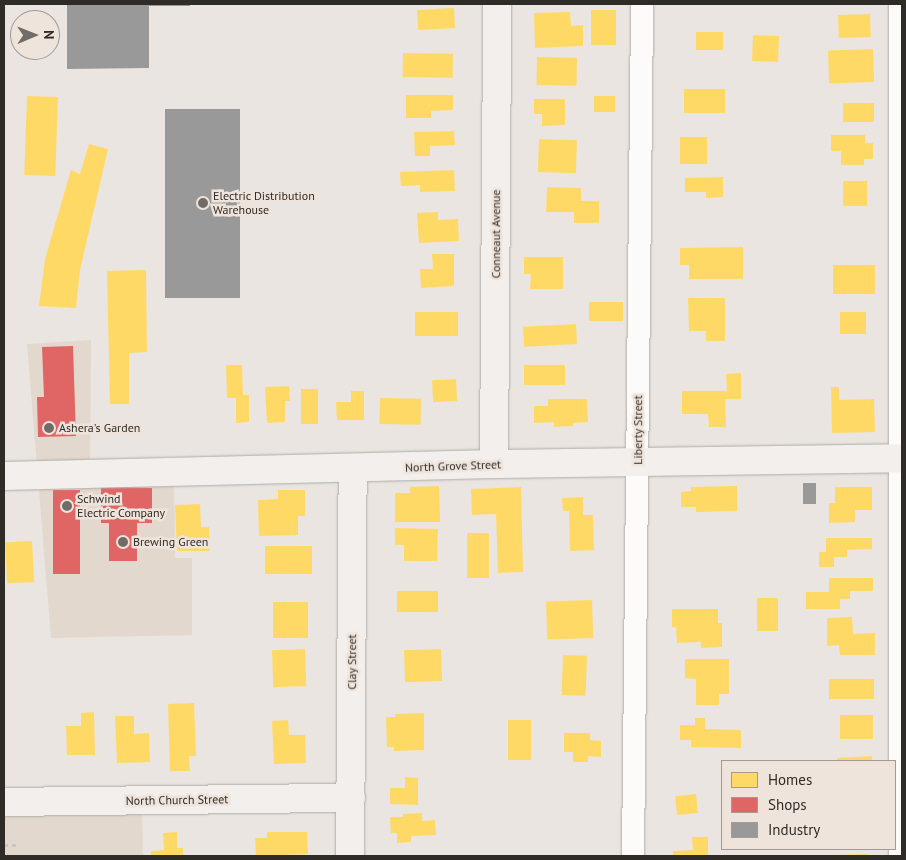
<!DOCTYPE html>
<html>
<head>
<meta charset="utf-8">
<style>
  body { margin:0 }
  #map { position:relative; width:906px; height:860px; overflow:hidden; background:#eae5e0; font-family:"PT Sans",sans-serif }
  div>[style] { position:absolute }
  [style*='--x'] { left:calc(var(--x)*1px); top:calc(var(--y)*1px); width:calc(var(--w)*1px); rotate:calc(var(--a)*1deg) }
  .built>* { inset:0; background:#e3d8cd; transform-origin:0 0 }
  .homes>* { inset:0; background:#ffd966; transform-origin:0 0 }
  .shops>* { inset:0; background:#e06666; transform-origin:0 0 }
  .industry>* { inset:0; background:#999; transform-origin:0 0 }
  .path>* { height:3px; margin-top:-1.5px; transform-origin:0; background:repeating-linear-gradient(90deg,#c9c7c6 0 4px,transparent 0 8px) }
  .roads { filter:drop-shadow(0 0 1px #afaba7) drop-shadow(0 0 1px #afaba7) }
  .street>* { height:22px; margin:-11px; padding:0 11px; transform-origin:11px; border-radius:11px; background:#fcfbfa }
  .secondary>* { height:28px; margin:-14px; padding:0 14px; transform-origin:14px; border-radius:14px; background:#f3efec }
  .dots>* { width:14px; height:14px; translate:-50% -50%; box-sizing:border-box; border:2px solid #efe4db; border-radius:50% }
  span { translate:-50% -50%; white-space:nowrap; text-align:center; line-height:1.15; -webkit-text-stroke:5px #efe4db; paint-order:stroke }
  .poi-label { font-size:12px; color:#2f2b27 }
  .left { translate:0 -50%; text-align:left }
  .street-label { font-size:12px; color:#2f2b27 }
  .frame { position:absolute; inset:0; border:5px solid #2f2b27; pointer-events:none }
  .legend { position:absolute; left:721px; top:760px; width:175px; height:90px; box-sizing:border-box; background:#efe4db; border:1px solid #a29a93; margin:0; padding:6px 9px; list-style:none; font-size:15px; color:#2f2b27 }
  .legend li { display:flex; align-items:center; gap:10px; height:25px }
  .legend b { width:25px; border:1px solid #a29a93 }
  .north { position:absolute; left:10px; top:10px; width:50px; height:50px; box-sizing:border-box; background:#efe4db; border:1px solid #a29a93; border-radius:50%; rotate:89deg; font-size:14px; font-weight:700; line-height:20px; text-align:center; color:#2f2b27 }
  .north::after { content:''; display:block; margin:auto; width:18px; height:22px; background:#706c68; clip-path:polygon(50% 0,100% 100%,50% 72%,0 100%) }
</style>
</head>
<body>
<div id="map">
  <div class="built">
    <i style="clip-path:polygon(91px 340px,90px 475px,174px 473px,175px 558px,192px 558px,192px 635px,51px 638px,27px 344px)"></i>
    <i style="left:142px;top:801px;width:55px;height:138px;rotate:89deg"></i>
  </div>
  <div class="homes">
    <i style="left:454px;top:8px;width:20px;height:37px;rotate:87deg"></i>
    <i style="left:591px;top:10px;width:25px;height:35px"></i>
    <i style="clip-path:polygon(570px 12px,571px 26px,583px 25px,583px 46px,535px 48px,534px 13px)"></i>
    <i style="left:870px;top:14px;width:23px;height:32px;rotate:88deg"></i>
    <i style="left:723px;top:32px;width:18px;height:27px;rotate:90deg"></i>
    <i style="left:753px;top:35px;width:26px;height:26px;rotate:2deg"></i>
    <i style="left:873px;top:49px;width:33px;height:45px;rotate:88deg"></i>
    <i style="left:403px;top:53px;width:50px;height:24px;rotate:1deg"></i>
    <i style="left:537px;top:57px;width:40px;height:28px;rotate:1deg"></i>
    <i style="left:684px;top:89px;width:41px;height:24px"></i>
    <i style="clip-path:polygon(406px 95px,453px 95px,453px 110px,431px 111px,431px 118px,406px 118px)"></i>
    <i style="left:27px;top:96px;width:31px;height:79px;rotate:2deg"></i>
    <i style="left:594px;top:96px;width:21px;height:16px"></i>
    <i style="clip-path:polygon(534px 99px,565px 99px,565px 125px,542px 126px,542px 114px,534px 114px)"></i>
    <i style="left:843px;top:103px;width:31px;height:19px"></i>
    <i style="clip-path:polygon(454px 131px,455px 145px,430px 146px,430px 156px,415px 156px,414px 132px)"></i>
    <i style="clip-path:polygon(831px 135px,865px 135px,865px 143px,873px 143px,873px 159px,864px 159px,864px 165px,841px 165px,841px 151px,831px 151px)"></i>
    <i style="left:680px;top:137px;width:27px;height:27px"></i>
    <i style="left:539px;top:139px;width:38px;height:33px;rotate:2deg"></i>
    <i style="clip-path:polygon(89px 144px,108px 149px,80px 270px,76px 308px,39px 306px,45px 259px,71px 170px,80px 174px)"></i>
    <i style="clip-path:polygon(454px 170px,455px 191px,420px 192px,420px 185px,401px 186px,400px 172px)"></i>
    <i style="clip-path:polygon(723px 177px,723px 197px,706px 198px,706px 192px,685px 192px,685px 178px)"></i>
    <i style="left:867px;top:181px;width:25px;height:24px;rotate:90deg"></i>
    <i style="clip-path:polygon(547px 187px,581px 188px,581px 201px,599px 201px,599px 223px,574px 223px,574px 212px,546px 212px)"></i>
    <i style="clip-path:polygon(438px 212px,438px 220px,458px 219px,459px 241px,419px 243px,417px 213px)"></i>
    <i style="clip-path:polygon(743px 247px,743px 279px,689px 279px,689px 265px,680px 265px,680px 248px)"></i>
    <i style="clip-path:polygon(432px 254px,454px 254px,454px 286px,421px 288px,420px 269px,433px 269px)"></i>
    <i style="clip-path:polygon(524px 257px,563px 257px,563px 289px,530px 289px,531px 274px,524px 274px)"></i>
    <i style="left:833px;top:265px;width:42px;height:29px"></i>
    <i style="clip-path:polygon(146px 270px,147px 352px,129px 353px,129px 404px,110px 404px,107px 271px)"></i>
    <i style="clip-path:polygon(688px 298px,725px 298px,725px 341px,706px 341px,706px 331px,689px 331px)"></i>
    <i style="left:589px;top:302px;width:34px;height:19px"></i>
    <i style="left:458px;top:312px;width:24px;height:43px;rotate:90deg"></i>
    <i style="left:840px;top:312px;width:26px;height:22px"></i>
    <i style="left:576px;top:324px;width:20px;height:53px;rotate:87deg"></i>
    <i style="clip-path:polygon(226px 365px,242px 365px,243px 395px,249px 395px,249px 422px,236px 423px,236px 398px,227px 398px)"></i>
    <i style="left:565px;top:365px;width:20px;height:41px;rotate:90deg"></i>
    <i style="clip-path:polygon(741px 373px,741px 399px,725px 399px,726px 427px,709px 427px,708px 414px,682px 414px,682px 391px,727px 391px,726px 374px)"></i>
    <i style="left:456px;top:379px;width:22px;height:24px;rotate:87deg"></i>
    <i style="clip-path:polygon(289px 386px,290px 401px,285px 401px,285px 422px,267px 423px,265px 387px)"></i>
    <i style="clip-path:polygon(831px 387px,839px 387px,839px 400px,874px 399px,875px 432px,832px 433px)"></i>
    <i style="left:301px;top:389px;width:17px;height:35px"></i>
    <i style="clip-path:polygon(351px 391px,364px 391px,364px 420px,337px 420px,336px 402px,351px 402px)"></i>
    <i style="left:380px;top:398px;width:41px;height:26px;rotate:1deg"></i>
    <i style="clip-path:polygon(548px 399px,587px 399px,588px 422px,573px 423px,573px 426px,554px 427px,554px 422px,534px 423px,534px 406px,548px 406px)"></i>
    <i style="clip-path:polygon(439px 486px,440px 522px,395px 522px,395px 493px,410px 493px,410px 487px)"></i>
    <i style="clip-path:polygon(737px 486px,737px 511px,696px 512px,696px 507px,681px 507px,681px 492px,691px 491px,691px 487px)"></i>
    <i style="clip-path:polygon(521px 487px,523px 572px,498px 573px,496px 514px,472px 515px,471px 489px)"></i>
    <i style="clip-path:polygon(835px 487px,872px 487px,872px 510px,855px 510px,855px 522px,829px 523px,829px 503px,835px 503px)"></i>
    <i style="clip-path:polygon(278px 490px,305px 490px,305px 516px,298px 516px,298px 535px,259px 536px,258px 500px,278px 499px)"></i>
    <i style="clip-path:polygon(583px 497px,583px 515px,593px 515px,594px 550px,570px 551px,569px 511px,563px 511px,562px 498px)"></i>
    <i style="clip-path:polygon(200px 504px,201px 527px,209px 527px,210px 551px,177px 551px,175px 505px)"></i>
    <i style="clip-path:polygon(395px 528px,438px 529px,437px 561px,404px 561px,404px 545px,395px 545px)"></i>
    <i style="left:467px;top:533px;width:22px;height:45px"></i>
    <i style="clip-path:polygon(826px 538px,872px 538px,872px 549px,847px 550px,847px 557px,834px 557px,834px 567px,819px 567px,819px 552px,826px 552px)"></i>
    <i style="left:32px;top:541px;width:41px;height:27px;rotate:87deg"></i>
    <i style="left:312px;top:546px;width:28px;height:47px;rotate:90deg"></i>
    <i style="clip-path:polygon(829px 578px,873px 578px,873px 591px,850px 591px,850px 599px,840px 599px,840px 609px,806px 609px,806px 592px,829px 592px)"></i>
    <i style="left:397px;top:591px;width:41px;height:21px"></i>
    <i style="left:757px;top:598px;width:21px;height:33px"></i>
    <i style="left:592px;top:600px;width:38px;height:46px;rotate:88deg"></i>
    <i style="left:273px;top:602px;width:35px;height:36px"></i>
    <i style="clip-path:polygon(672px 609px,718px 609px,718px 623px,722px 623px,722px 647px,701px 648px,701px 642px,677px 643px,676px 627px,672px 627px)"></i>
    <i style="clip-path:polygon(852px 617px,853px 634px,875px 633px,875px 655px,840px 655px,839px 645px,827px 646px,827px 618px)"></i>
    <i style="left:305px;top:649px;width:37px;height:33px;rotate:88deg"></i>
    <i style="left:441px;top:649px;width:32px;height:37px;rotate:88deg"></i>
    <i style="left:563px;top:655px;width:24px;height:40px;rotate:2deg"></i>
    <i style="clip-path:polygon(685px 659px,729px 659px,729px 694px,719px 694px,719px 705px,696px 705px,696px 679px,685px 678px)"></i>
    <i style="left:874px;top:679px;width:20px;height:45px;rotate:90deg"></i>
    <i style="clip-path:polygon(194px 703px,196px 756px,189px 756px,190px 771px,170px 771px,168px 704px)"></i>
    <i style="clip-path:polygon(94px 712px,95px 755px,67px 755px,66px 726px,81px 726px,81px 713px)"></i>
    <i style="clip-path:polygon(424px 713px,424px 750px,394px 751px,394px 747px,387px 747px,386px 717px,395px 717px,395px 714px)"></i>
    <i style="left:840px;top:715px;width:33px;height:24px"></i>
    <i style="clip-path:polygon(115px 716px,134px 716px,134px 734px,149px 733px,150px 762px,117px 763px)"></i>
    <i style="clip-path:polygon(695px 718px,705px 718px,705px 729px,741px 730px,741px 748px,691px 747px,691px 740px,680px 740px,680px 725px,695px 725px)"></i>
    <i style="clip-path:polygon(288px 720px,289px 735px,305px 735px,306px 763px,274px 764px,272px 721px)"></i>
    <i style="left:508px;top:720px;width:23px;height:40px"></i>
    <i style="clip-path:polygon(564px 733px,590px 733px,590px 740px,601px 741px,601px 757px,588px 756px,588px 762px,573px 762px,573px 752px,564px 752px)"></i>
    <i style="clip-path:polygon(872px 756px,872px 761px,837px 761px,837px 758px)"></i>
    <i style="clip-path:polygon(405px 777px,418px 778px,418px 805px,390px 804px,390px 788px,405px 788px)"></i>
    <i style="left:696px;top:794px;width:19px;height:21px;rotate:84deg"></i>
    <i style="clip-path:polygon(422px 813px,422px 821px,435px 820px,436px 835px,411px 836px,411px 842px,397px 843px,397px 833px,391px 833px,390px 817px,403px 817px,403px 814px)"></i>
    <i style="clip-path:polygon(177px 832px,177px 848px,183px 848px,183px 856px,151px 856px,151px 851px,164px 850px,163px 833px)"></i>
    <i style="clip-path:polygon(267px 832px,307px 832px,308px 854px,256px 856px,255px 838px,267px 838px)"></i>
    <i style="clip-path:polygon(692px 837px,708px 837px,708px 856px,673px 856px,673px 851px,693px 850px)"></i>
    <i style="clip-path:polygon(868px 854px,868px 856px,832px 856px,832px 855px)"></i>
  </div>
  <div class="shops">
    <i style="clip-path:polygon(73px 346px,76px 436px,38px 437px,37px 397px,44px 397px,42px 347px)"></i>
    <i style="clip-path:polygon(101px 487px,152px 488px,152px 523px,137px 523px,137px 561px,109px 561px,109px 523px,101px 523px)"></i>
    <i style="left:53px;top:490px;width:27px;height:84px"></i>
  </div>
  <div class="industry">
    <i style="clip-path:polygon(67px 4px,190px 4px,190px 6px,149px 6px,149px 68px,67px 69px)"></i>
    <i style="left:165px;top:109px;width:75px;height:189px"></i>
    <i style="left:816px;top:483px;width:21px;height:13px;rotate:90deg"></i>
  </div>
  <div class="path">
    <i style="--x:4;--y:845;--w:15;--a:0"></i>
  </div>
  <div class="roads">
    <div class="street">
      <i style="--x:633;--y:856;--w:852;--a:-89.39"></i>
      <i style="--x:900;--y:856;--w:852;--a:-90"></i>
    </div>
    <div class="secondary">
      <i style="--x:494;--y:464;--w:460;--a:-89.6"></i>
      <i style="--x:4;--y:476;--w:490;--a:-1.4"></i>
      <i style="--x:494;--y:464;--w:408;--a:-0.8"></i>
      <i style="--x:4;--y:802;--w:347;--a:-0.7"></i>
      <i style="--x:350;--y:856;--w:388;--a:-89.6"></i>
    </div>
  </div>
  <div class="dots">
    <i style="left:203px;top:203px;background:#706c68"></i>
    <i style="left:49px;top:428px;background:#706c68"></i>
    <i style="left:67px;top:506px;background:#706c68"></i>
    <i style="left:123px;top:542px;background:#706c68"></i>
  </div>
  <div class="poi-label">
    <span class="left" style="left:213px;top:203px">Electric Distribution<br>Warehouse</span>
    <span class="left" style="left:59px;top:428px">Ashera's Garden</span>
    <span class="left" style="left:77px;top:506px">Schwind<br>Electric Company</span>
    <span class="left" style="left:133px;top:542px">Brewing Green</span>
  </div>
  <div class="street-label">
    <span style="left:496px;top:234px;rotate:-90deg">Conneaut Avenue</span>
    <span style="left:638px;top:430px;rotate:-90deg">Liberty Street</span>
    <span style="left:453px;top:466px;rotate:-2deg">North Grove Street</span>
    <span style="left:352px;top:662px;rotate:-90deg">Clay Street</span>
    <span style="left:177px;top:800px;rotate:-1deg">North Church Street</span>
  </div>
  <div class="frame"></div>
  <ul class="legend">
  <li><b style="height:14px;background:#ffd966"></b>Homes</li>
  <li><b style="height:14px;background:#e06666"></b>Shops</li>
  <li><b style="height:14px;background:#999"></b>Industry</li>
  </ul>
  <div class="north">N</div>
</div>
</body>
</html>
